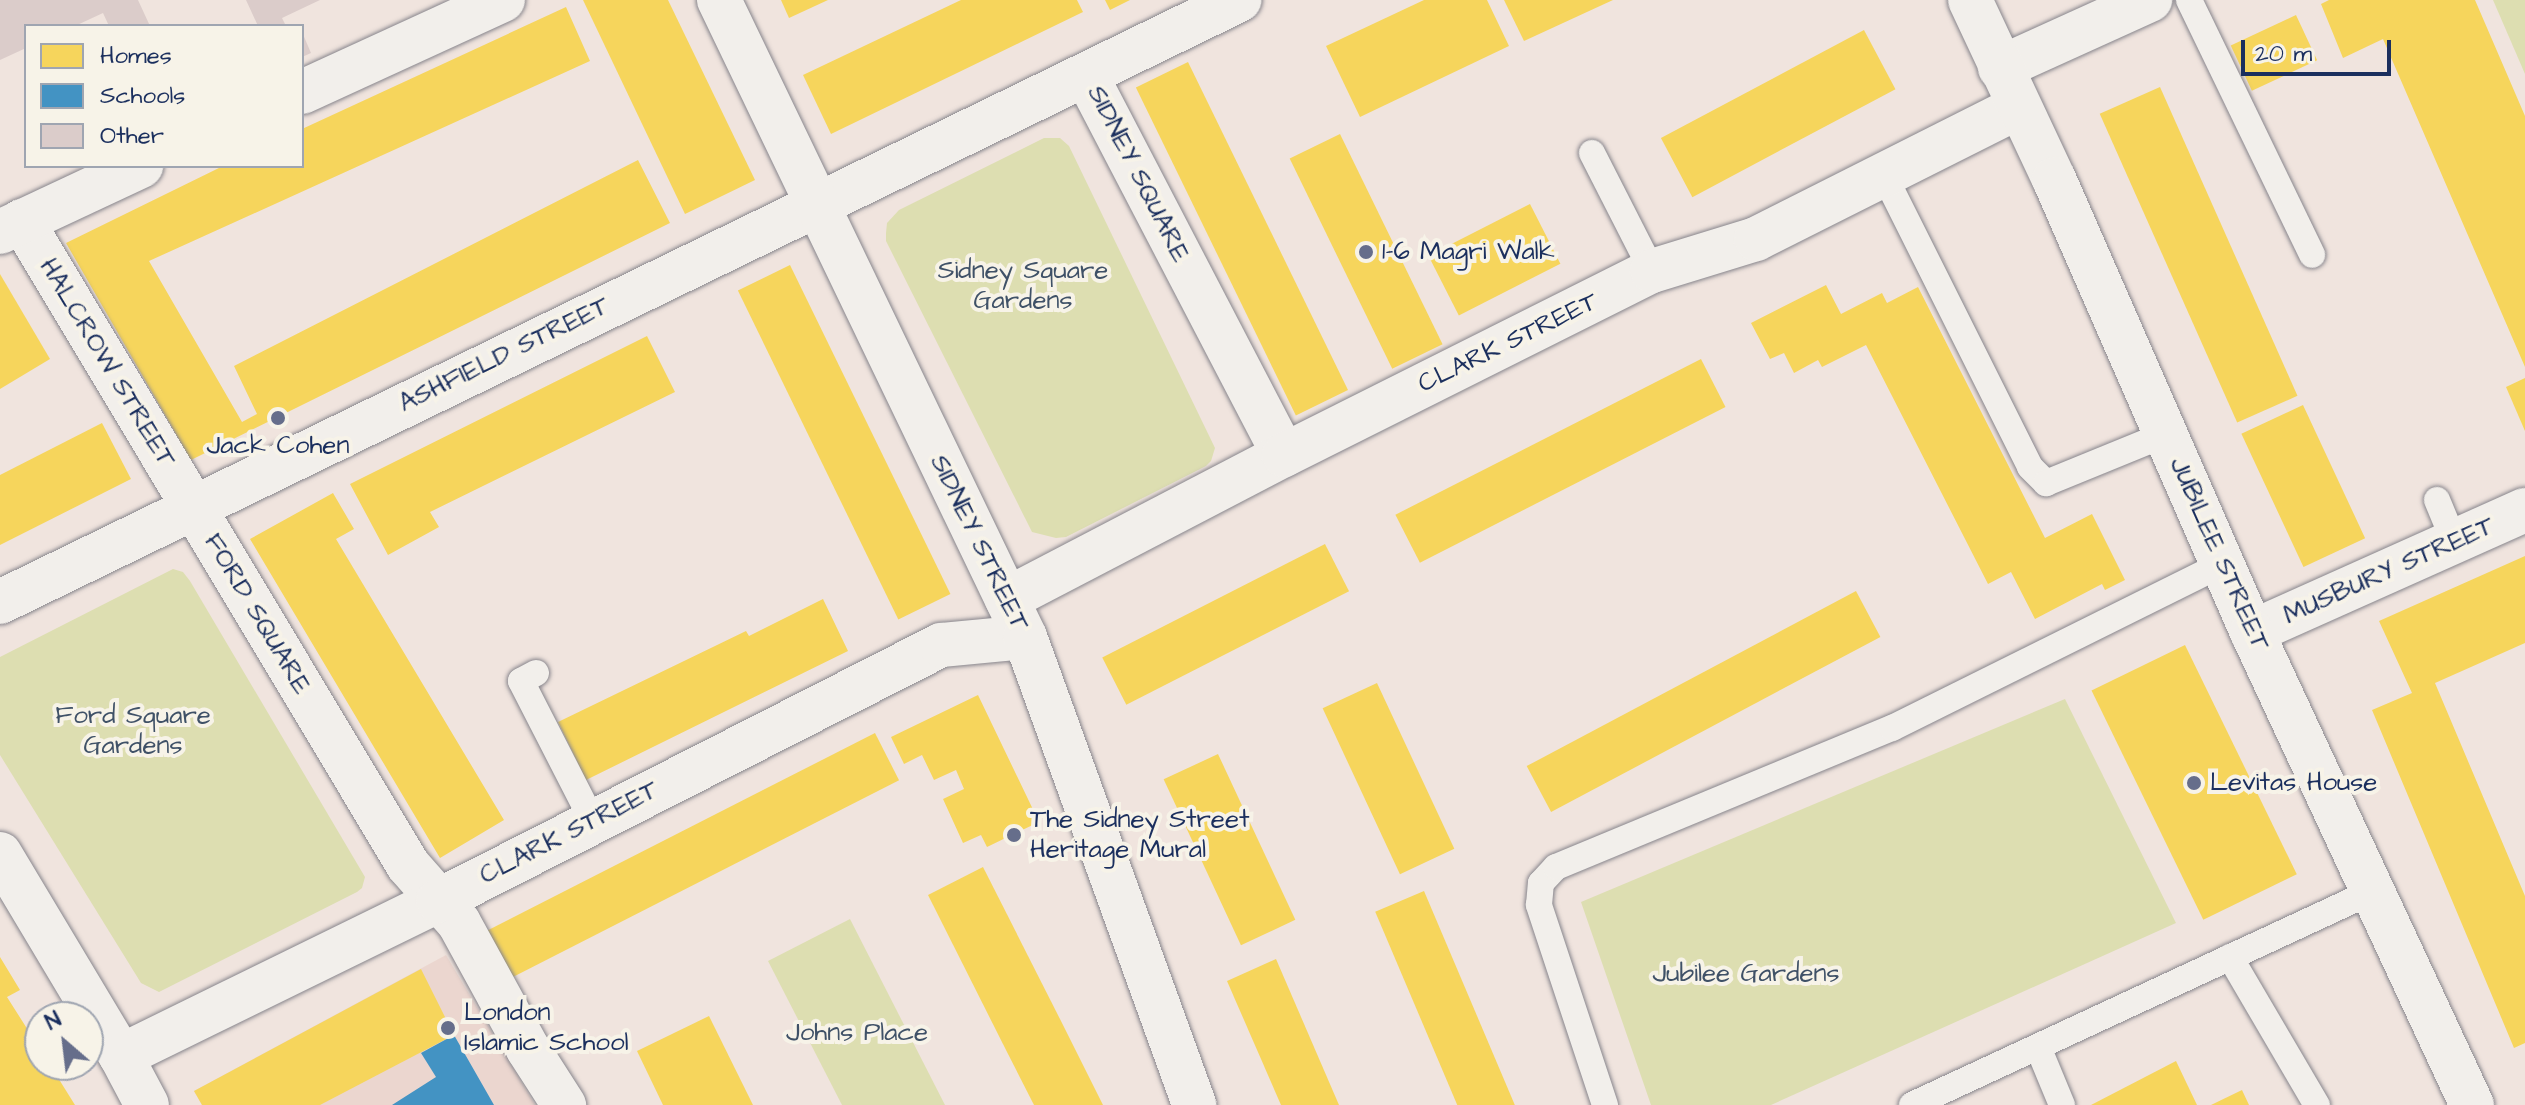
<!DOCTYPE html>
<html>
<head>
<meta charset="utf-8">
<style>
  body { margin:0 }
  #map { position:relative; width:2525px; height:1105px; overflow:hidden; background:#f0e4de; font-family:"Architects Daughter",sans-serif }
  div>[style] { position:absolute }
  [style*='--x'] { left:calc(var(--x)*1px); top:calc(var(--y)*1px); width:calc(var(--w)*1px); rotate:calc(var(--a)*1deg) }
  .built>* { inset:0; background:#ebd6cf }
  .green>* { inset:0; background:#dddeb1 }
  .homes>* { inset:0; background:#f6d55c; transform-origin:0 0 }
  .schools>* { inset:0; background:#4393c3 }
  .building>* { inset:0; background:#dbccca }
  .roads { filter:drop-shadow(0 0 2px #87858c) drop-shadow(0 0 2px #87858c) }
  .lane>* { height:26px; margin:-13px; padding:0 13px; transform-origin:13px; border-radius:13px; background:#f2efeb }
  .street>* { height:44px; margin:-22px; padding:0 22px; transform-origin:22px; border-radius:22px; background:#f2efeb }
  .secondary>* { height:44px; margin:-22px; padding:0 22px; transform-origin:22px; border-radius:22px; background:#f2efeb }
  .dots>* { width:22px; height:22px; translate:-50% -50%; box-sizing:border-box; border:4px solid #f7f3e8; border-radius:50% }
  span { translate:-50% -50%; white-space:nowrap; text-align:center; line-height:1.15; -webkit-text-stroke:8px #f7f3e8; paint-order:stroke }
  .street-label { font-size:26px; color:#1b2f5e }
  .poi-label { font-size:26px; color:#1b2f5e }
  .left { translate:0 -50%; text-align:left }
  .park-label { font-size:26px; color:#3f5167 }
  .legend { position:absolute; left:24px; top:24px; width:280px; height:144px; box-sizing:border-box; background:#f7f3e8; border:2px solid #9fa5b1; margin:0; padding:10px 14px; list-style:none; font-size:24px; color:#1b2f5e }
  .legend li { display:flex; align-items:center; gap:16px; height:40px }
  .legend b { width:40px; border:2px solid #9fa5b1 }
  .north { position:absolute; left:24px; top:1001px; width:80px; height:80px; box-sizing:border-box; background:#f7f3e8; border:2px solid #9fa5b1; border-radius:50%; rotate:332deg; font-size:22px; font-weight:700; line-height:32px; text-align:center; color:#1b2f5e }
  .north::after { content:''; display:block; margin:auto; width:28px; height:36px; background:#666e8b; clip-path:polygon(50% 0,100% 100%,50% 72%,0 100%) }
  .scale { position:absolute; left:2241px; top:40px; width:150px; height:36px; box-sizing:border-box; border:4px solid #1b2f5e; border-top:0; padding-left:10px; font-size:24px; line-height:28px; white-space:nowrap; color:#1b2f5e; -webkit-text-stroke:6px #f7f3e8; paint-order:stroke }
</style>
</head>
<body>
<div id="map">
  <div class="built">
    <i style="clip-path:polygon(446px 955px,535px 1105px,202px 1105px,194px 1091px)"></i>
  </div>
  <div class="green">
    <i style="clip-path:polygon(2493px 0,2525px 0,2525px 74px)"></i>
    <i style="clip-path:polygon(1044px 138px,1060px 138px,1069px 146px,1215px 448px,1211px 461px,1206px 466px,1066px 537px,1056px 538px,1032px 532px,886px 241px,886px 233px,887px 223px,899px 210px)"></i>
    <i style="clip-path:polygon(173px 569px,183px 572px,190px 581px,365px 877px,362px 888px,357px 892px,159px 992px,141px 983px,0 755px,0 657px)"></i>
    <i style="clip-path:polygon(2065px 699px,2176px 923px,1771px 1105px,1651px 1105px,1581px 902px)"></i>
    <i style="clip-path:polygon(850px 919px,945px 1105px,842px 1105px,768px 961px)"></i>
  </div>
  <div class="homes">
    <i style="clip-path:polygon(583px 0,668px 0,755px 180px,685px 214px)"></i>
    <i style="clip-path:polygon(781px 0,828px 0,789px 18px)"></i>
    <i style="clip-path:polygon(961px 0,1077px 0,1083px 12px,831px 134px,803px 75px)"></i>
    <i style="clip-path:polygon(1105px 0,1130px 0,1110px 10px)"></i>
    <i style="clip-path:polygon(1424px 0,1487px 0,1509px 46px,1360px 117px,1326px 46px)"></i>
    <i style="clip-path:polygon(1504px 0,1613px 0,1524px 41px)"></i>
    <i style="clip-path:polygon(2329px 0,2475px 0,2525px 116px,2525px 367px,2383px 39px,2343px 58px,2321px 4px)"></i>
    <i style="clip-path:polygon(566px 7px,590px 61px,149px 261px,242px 422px,257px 414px,234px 366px,638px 160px,670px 223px,191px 460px,66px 243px,223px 166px,302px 166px,302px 129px)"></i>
    <i style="left:2296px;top:15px;width:50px;height:72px;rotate:65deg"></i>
    <i style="left:1864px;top:30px;width:67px;height:230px;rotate:62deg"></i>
    <i style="left:1188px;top:62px;width:365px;height:58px;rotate:64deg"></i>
    <i style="left:2160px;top:87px;width:338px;height:66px;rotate:66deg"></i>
    <i style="left:1340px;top:134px;width:234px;height:56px;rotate:64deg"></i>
    <i style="left:1530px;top:204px;width:67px;height:114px;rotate:63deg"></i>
    <i style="left:790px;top:265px;width:366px;height:58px;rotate:64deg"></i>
    <i style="clip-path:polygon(0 274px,50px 359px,0 389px)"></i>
    <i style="clip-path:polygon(1826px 285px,1841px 314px,1882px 293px,1887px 303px,1918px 287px,2045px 538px,2092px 514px,2125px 580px,2105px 590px,2102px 584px,2035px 619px,2011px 572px,1988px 584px,1866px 345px,1822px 367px,1818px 360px,1794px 373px,1784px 353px,1770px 359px,1751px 323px)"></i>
    <i style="clip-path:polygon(647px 336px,675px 392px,430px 512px,439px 527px,388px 555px,350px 484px)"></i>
    <i style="left:1701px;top:359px;width:54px;height:343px;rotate:63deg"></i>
    <i style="clip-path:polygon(2525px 378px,2525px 431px,2506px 387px)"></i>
    <i style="left:2303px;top:405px;width:147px;height:68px;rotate:65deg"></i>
    <i style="clip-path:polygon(102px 423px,131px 479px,0 545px,0 475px)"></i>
    <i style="clip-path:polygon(333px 493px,354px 529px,336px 539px,504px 820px,440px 858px,250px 539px)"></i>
    <i style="left:1325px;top:544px;width:53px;height:250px;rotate:63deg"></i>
    <i style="clip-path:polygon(2525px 556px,2525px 643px,2435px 683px,2525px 896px,2525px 1043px,2514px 1048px,2372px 710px,2412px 693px,2379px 621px)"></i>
    <i style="left:1856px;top:591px;width:52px;height:373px;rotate:62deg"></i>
    <i style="clip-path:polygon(823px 599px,848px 651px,586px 780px,558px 722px,746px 631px,749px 636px)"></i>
    <i style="left:2185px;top:645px;width:255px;height:104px;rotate:64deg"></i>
    <i style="left:1377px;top:683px;width:183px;height:60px;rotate:65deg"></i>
    <i style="clip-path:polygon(978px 695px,1039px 822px,987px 847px,981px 835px,963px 843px,943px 799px,964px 789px,956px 770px,934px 780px,922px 755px,904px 764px,891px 737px)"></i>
    <i style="left:875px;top:733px;width:53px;height:435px;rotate:63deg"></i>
    <i style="left:1218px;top:754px;width:183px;height:60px;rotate:65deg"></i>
    <i style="clip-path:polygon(983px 867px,1062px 1023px,1103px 1105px,1034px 1105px,1007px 1052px,928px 895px)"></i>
    <i style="left:1424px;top:891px;width:233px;height:53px;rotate:67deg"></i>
    <i style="clip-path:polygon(0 957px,20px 990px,7px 997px,40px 1049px,40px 1065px,50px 1065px,75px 1105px,0 1105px)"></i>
    <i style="clip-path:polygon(1276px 959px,1339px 1105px,1281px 1105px,1227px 981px)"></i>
    <i style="clip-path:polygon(421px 969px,454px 1035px,320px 1105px,202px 1105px,194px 1091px)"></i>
    <i style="clip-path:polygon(709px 1016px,753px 1105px,663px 1105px,637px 1051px)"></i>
    <i style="clip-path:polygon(2176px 1061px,2197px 1105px,2091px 1105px)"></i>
    <i style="clip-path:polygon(2242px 1090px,2249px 1105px,2211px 1105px)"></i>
  </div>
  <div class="schools">
    <i style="clip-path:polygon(454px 1035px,494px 1105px,392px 1105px,436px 1077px,421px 1053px)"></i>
  </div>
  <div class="building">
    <i style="clip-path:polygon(0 0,138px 0,150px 26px,109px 26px,103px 13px,75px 26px,26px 26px,26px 48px,0 60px)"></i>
    <i style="clip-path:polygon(246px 0,320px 0,282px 18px,286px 26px,258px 26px)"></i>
    <i style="clip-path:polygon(302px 32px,311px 53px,302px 57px)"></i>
  </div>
  <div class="roads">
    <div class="lane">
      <i style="--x:2189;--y:0;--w:283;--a:64.2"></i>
      <i style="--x:1592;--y:153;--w:132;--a:63"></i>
      <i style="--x:1884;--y:175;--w:326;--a:63.4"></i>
      <i style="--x:2030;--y:467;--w:23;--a:45"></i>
      <i style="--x:2046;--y:483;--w:130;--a:-22.2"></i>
      <i style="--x:2437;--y:500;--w:44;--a:67.5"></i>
      <i style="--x:536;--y:673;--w:17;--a:152"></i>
      <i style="--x:521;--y:681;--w:156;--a:62.9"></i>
      <i style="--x:2230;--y:957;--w:172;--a:59.6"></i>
      <i style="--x:2038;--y:1047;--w:63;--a:67.5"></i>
      <i style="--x:1605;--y:1105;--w:211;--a:-108.3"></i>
      <i style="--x:1539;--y:905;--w:22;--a:-85"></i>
      <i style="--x:1541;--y:883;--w:22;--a:-47"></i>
      <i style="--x:1556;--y:867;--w:364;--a:-22.5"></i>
      <i style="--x:1892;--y:728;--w:369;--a:-26.4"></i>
      <i style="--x:1912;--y:1105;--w:508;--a:-24.9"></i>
    </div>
    <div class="street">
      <i style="--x:2000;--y:68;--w:165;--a:-24.4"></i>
      <i style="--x:1086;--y:75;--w:428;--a:62.5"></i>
      <i style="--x:302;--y:92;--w:221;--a:-24.6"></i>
      <i style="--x:22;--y:221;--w:751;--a:59.06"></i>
      <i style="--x:408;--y:865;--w:77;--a:48.7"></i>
      <i style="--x:459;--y:923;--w:144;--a:61.3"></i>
      <i style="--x:528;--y:1049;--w:67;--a:57.3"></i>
      <i style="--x:0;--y:232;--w:156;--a:-25.1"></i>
      <i style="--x:1007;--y:599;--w:312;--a:-27.5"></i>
      <i style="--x:1284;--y:455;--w:411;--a:-26.6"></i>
      <i style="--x:1652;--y:271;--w:109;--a:-17.1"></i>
      <i style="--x:1756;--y:239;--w:294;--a:-26.7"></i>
      <i style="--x:0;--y:602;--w:1378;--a:-25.91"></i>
      <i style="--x:2252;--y:632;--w:299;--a:-24.1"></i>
      <i style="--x:121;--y:1056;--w:353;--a:-26.1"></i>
      <i style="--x:438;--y:901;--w:564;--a:-26.97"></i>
      <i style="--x:941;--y:645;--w:84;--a:-5.4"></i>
    </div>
    <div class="secondary">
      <i style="--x:719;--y:0;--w:707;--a:64.34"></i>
      <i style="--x:1025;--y:637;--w:498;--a:70.1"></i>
      <i style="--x:1970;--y:0;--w:198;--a:64.9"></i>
      <i style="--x:2054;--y:179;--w:494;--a:66.4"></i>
      <i style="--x:2252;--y:632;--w:522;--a:65.06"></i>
      <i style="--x:0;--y:854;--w:235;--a:59.1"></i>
      <i style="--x:121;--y:1056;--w:55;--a:62"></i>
    </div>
  </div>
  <div class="dots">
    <i style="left:1366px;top:252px;background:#666e8b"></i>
    <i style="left:278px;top:418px;background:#666e8b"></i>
    <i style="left:2194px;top:783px;background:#666e8b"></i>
    <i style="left:1014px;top:835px;background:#666e8b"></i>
    <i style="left:448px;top:1028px;background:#666e8b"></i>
  </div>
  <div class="street-label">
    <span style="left:1138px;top:174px;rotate:63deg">SIDNEY SQUARE</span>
    <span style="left:1508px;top:343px;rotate:-26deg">CLARK STREET</span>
    <span style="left:504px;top:355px;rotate:-26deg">ASHFIELD STREET</span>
    <span style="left:107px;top:363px;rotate:59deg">HALCROW STREET</span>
    <span style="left:979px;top:543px;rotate:64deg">SIDNEY STREET</span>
    <span style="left:2219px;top:554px;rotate:66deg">JUBILEE STREET</span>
    <span style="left:2389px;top:571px;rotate:-24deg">MUSBURY STREET</span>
    <span style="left:257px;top:614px;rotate:59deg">FORD SQUARE</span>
    <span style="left:569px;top:833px;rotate:-27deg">CLARK STREET</span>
  </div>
  <div class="poi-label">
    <span class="left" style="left:1382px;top:252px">1-6 Magri Walk</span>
    <span style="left:278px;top:446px">Jack Cohen</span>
    <span class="left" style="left:2210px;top:783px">Levitas House</span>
    <span class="left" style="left:1030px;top:835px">The Sidney Street<br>Heritage Mural</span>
    <span class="left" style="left:464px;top:1028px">London<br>Islamic School</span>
  </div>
  <div class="park-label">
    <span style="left:1023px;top:286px">Sidney Square<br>Gardens</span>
    <span style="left:133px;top:731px">Ford Square<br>Gardens</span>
    <span style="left:1746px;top:974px">Jubilee Gardens</span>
    <span style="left:857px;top:1033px">Johns Place</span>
  </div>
  <ul class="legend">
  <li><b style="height:22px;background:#f6d55c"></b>Homes</li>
  <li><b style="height:22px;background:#4393c3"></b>Schools</li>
  <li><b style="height:22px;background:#dbccca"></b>Other</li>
  </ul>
  <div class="north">N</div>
  <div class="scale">20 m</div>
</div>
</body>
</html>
